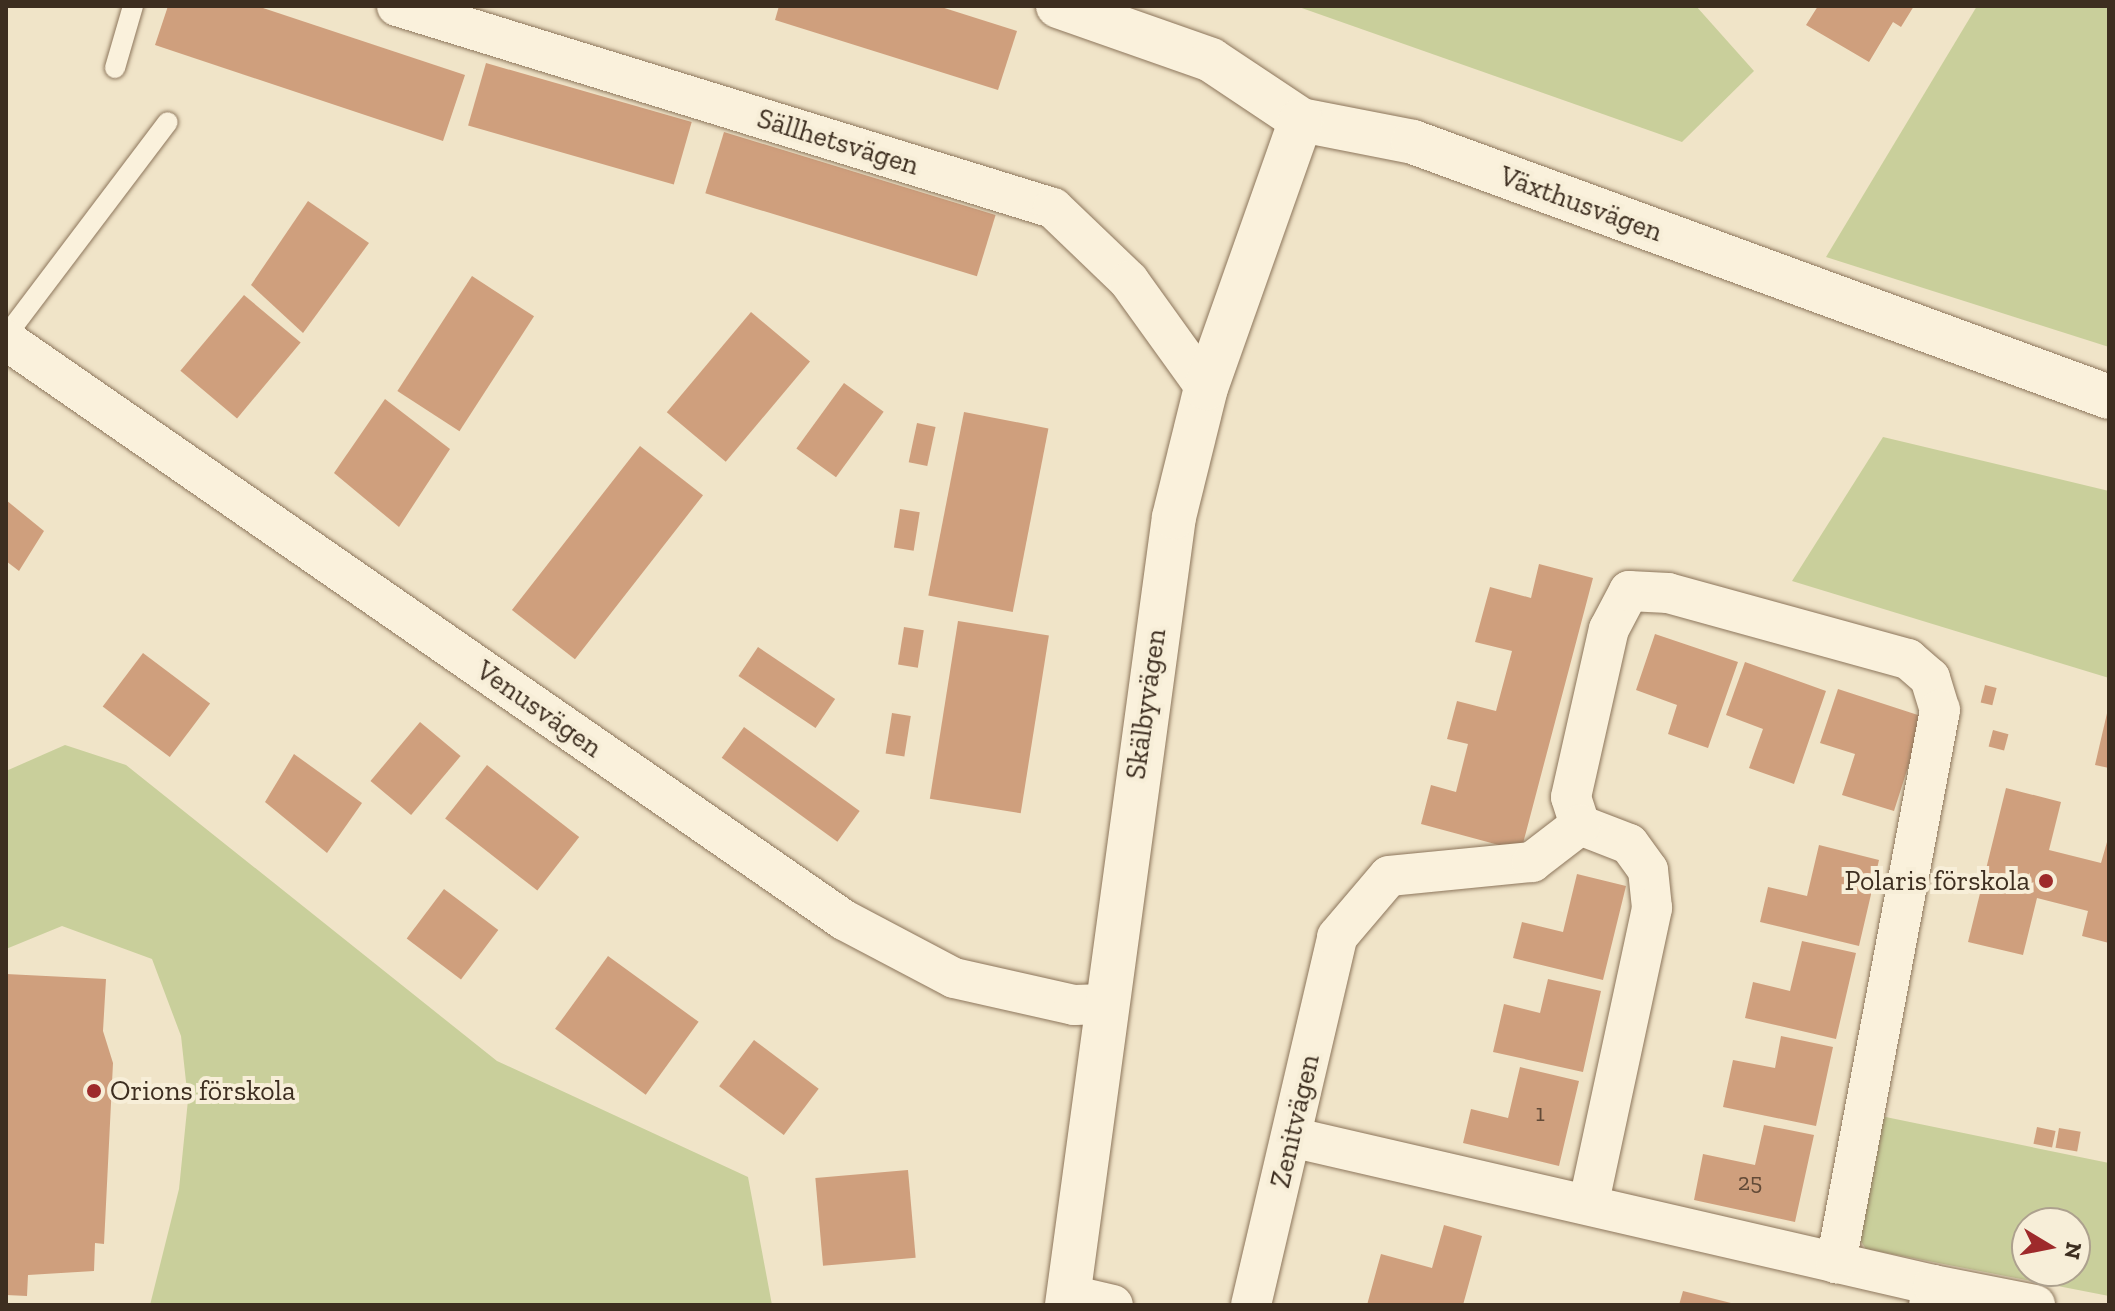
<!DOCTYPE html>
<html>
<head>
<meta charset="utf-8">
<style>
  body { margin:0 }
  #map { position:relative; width:2115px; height:1311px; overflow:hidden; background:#f0e4c8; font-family:"Zilla Slab",serif }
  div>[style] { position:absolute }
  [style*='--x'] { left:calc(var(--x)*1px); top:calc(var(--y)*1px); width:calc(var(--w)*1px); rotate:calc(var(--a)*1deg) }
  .green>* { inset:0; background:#c9cf9b }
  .building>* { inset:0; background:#cf9f7d; transform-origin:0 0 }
  .roads { filter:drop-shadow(0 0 2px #8d765c) drop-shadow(0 0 2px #8d765c) }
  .service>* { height:20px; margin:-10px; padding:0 10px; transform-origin:10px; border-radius:10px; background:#faf1dc }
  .minor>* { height:40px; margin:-20px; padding:0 20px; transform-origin:20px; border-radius:20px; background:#faf1dc }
  .tertiary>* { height:44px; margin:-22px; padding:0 22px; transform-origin:22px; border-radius:22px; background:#faf1dc }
  .dots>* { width:22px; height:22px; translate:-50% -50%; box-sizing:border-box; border:4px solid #f7eed8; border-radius:50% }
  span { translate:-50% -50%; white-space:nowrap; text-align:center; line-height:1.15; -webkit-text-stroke:8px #f7eed8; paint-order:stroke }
  .number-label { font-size:24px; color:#624a37 }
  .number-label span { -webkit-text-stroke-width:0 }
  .street-label { font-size:28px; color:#3d2e20 }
  .poi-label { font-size:28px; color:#3d2e20 }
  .right { translate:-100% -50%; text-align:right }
  .left { translate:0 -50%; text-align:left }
  .frame { position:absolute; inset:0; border:8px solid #3d2e20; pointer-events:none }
  .north { position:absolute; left:2011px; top:1207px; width:80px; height:80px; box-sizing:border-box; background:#f7eed8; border:2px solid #ada18e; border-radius:50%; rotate:100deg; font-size:22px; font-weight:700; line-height:32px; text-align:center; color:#3d2e20 }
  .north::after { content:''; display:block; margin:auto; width:28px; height:36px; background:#9e2a2b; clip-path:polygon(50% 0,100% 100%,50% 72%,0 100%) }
</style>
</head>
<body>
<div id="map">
  <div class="green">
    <i style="clip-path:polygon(1296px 6px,1696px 6px,1754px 71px,1682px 142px)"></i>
    <i style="clip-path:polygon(1977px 6px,2109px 6px,2109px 347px,1826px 257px)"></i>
    <i style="clip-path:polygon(1883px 437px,2109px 491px,2109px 678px,1792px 581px)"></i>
    <i style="clip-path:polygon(65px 745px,126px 765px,497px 1061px,748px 1177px,772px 1305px,150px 1305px,179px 1189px,188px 1100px,181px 1036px,152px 959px,62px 926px,6px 949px,6px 771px)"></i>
    <i style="clip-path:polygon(evenodd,1871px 1114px,2109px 1163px,2109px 1296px,1866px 1249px,1853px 1229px,1871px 1114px,2027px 1223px,2075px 1223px,2075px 1271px,2027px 1271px,2027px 1223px)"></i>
  </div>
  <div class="building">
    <i style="clip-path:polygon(168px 6px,257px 6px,465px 75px,443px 141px,155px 45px)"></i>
    <i style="clip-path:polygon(779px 6px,938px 6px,1017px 31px,998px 90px,775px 20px)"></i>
    <i style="clip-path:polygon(1818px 6px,1914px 6px,1901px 27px,1893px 22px,1869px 62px,1806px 25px)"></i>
    <i style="left:486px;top:63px;width:214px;height:65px;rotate:16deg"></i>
    <i style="left:724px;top:132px;width:284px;height:64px;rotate:17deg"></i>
    <i style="clip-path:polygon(308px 201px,369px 243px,303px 333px,251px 285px)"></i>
    <i style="left:472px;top:276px;width:74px;height:137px;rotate:33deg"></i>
    <i style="left:244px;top:295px;width:74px;height:99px;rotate:40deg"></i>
    <i style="left:751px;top:312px;width:77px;height:131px;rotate:40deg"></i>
    <i style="left:844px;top:383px;width:49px;height:81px;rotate:36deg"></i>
    <i style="clip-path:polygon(385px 399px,450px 449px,399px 527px,334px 473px)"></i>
    <i style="left:964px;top:412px;width:86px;height:187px;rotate:11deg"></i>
    <i style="left:917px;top:423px;width:19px;height:40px;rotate:12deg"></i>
    <i style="left:640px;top:446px;width:80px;height:208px;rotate:38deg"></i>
    <i style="clip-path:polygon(6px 500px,44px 531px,19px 571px,6px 561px)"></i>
    <i style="left:900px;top:509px;width:20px;height:39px;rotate:9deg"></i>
    <i style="clip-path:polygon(1539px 564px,1593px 578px,1521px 851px,1421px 824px,1431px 785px,1456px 792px,1468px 744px,1447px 739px,1457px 701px,1496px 711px,1512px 651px,1475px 642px,1490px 587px,1531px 598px)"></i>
    <i style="left:958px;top:621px;width:92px;height:180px;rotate:9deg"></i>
    <i style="left:904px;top:627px;width:20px;height:38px;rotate:9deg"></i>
    <i style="clip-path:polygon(1655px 634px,1738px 662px,1708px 748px,1668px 734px,1677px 705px,1636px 690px)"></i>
    <i style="left:758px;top:647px;width:93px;height:35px;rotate:34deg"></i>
    <i style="left:143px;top:653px;width:84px;height:67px;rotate:37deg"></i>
    <i style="clip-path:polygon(1745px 662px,1826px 691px,1794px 784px,1749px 768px,1763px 729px,1726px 715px)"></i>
    <i style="left:1985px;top:685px;width:12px;height:18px;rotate:14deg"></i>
    <i style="clip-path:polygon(1838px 689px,1924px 717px,1894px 811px,1842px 795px,1855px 754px,1820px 743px)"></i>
    <i style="clip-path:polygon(2108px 709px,2109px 709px,2109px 768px,2095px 765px)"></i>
    <i style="left:892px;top:713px;width:19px;height:41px;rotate:9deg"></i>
    <i style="left:420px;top:722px;width:53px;height:77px;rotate:40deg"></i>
    <i style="left:744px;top:727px;width:143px;height:38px;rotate:36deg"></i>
    <i style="left:1993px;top:730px;width:16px;height:17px;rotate:15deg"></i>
    <i style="clip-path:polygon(294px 754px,362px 803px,327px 853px,265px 802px)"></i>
    <i style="left:487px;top:765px;width:117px;height:68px;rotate:38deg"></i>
    <i style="clip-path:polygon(2006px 788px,2061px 802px,2049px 850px,2101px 863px,2109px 835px,2109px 943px,2082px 936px,2088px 911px,2037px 898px,2023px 955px,1968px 942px)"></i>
    <i style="clip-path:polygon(1819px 845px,1879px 860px,1859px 946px,1760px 922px,1768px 887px,1807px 896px)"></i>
    <i style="clip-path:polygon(1577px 874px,1626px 886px,1603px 980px,1513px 958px,1522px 922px,1563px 932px)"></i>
    <i style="left:444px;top:889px;width:68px;height:62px;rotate:37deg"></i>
    <i style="clip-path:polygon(1802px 941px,1856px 953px,1836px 1039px,1745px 1018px,1753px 982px,1790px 991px)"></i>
    <i style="left:608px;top:956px;width:112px;height:90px;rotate:36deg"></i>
    <i style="clip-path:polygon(6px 974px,106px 979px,103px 1031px,113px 1063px,104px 1244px,95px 1243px,94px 1271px,28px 1275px,27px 1296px,6px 1295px)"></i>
    <i style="clip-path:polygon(1548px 979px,1601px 991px,1583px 1072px,1493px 1052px,1504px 1004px,1540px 1013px)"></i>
    <i style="clip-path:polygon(1781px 1036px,1833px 1047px,1816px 1126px,1723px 1107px,1733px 1060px,1775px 1068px)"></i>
    <i style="left:754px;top:1040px;width:81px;height:58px;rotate:37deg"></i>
    <i style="clip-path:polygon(1520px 1067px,1579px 1081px,1559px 1166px,1463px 1143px,1471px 1109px,1508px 1118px)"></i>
    <i style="clip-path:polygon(1764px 1125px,1814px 1135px,1795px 1222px,1694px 1200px,1703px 1154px,1755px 1165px)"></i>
    <i style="left:2037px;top:1127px;width:19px;height:17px;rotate:12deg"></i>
    <i style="left:2059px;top:1128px;width:22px;height:20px;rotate:10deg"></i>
    <i style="left:908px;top:1170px;width:88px;height:93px;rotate:85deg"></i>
    <i style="clip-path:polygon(1444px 1225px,1482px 1236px,1463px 1305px,1367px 1305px,1381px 1254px,1432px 1268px)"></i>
    <i style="clip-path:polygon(1683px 1291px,1735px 1304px,1735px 1305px,1679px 1305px)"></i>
  </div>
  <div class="roads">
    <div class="service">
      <i style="--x:115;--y:68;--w:65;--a:-73.8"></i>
      <i style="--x:6;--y:336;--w:268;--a:-52.9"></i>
    </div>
    <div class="minor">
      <i style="--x:397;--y:6;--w:686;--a:17.12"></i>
      <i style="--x:1053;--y:208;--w:105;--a:43.8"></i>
      <i style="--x:1129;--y:281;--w:132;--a:54.3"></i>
      <i style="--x:6;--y:340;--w:1019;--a:34.69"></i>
      <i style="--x:844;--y:920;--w:124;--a:27.8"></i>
      <i style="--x:954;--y:978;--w:123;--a:12.7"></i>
      <i style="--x:1074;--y:1005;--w:31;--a:-2"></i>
      <i style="--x:1291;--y:1137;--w:659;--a:12.98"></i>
      <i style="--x:1933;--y:1285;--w:20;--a:101"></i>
      <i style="--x:1589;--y:1202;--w:301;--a:-77.9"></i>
      <i style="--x:1652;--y:908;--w:38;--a:-96"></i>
      <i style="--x:1648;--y:870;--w:32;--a:-126"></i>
      <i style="--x:1629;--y:844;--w:53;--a:-158.8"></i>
      <i style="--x:1580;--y:825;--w:29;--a:-108"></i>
      <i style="--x:1571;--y:797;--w:172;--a:-77.3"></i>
      <i style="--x:1609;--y:629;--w:43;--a:-62.2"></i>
      <i style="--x:1629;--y:591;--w:39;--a:3"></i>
      <i style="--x:1668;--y:593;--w:249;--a:15.4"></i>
      <i style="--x:1908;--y:659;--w:29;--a:41"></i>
      <i style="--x:1930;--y:678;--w:34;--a:73"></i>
      <i style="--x:1940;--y:710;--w:563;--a:100.65"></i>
      <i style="--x:1933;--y:1285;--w:104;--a:11.1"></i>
      <i style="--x:1070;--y:1295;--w:44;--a:13.1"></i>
      <i style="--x:1251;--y:1305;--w:378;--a:-76.8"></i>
      <i style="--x:1337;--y:937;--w:80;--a:-49.6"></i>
      <i style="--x:1389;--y:876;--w:144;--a:-5.6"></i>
      <i style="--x:1532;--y:862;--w:61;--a:-37.6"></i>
    </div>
    <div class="tertiary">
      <i style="--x:1058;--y:6;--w:162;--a:19.4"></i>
      <i style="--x:1211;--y:60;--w:108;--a:33.7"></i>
      <i style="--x:1301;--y:120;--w:114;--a:11.1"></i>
      <i style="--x:1413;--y:142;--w:741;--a:20.12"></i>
      <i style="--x:1067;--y:1305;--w:795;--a:-82.27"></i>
      <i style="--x:1174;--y:517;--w:133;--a:-76.1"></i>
      <i style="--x:1206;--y:388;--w:284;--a:-70.5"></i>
    </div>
  </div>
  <div class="dots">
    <i style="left:2046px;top:881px;background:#9e2a2b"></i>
    <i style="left:94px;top:1091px;background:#9e2a2b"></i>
  </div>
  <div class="number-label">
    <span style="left:1540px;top:1113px">1</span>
    <span style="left:1750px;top:1182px">25</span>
  </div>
  <div class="street-label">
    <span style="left:838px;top:142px;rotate:17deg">Sällhetsvägen</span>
    <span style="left:1581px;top:204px;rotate:20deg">Växthusvägen</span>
    <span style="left:1146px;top:704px;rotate:-82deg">Skälbyvägen</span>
    <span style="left:539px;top:709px;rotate:35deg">Venusvägen</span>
    <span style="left:1295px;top:1121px;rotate:-77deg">Zenitvägen</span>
  </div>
  <div class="poi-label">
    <span class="right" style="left:2030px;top:881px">Polaris förskola</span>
    <span class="left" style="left:110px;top:1091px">Orions förskola</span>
  </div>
  <div class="frame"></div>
  <div class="north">N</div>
</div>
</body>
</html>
